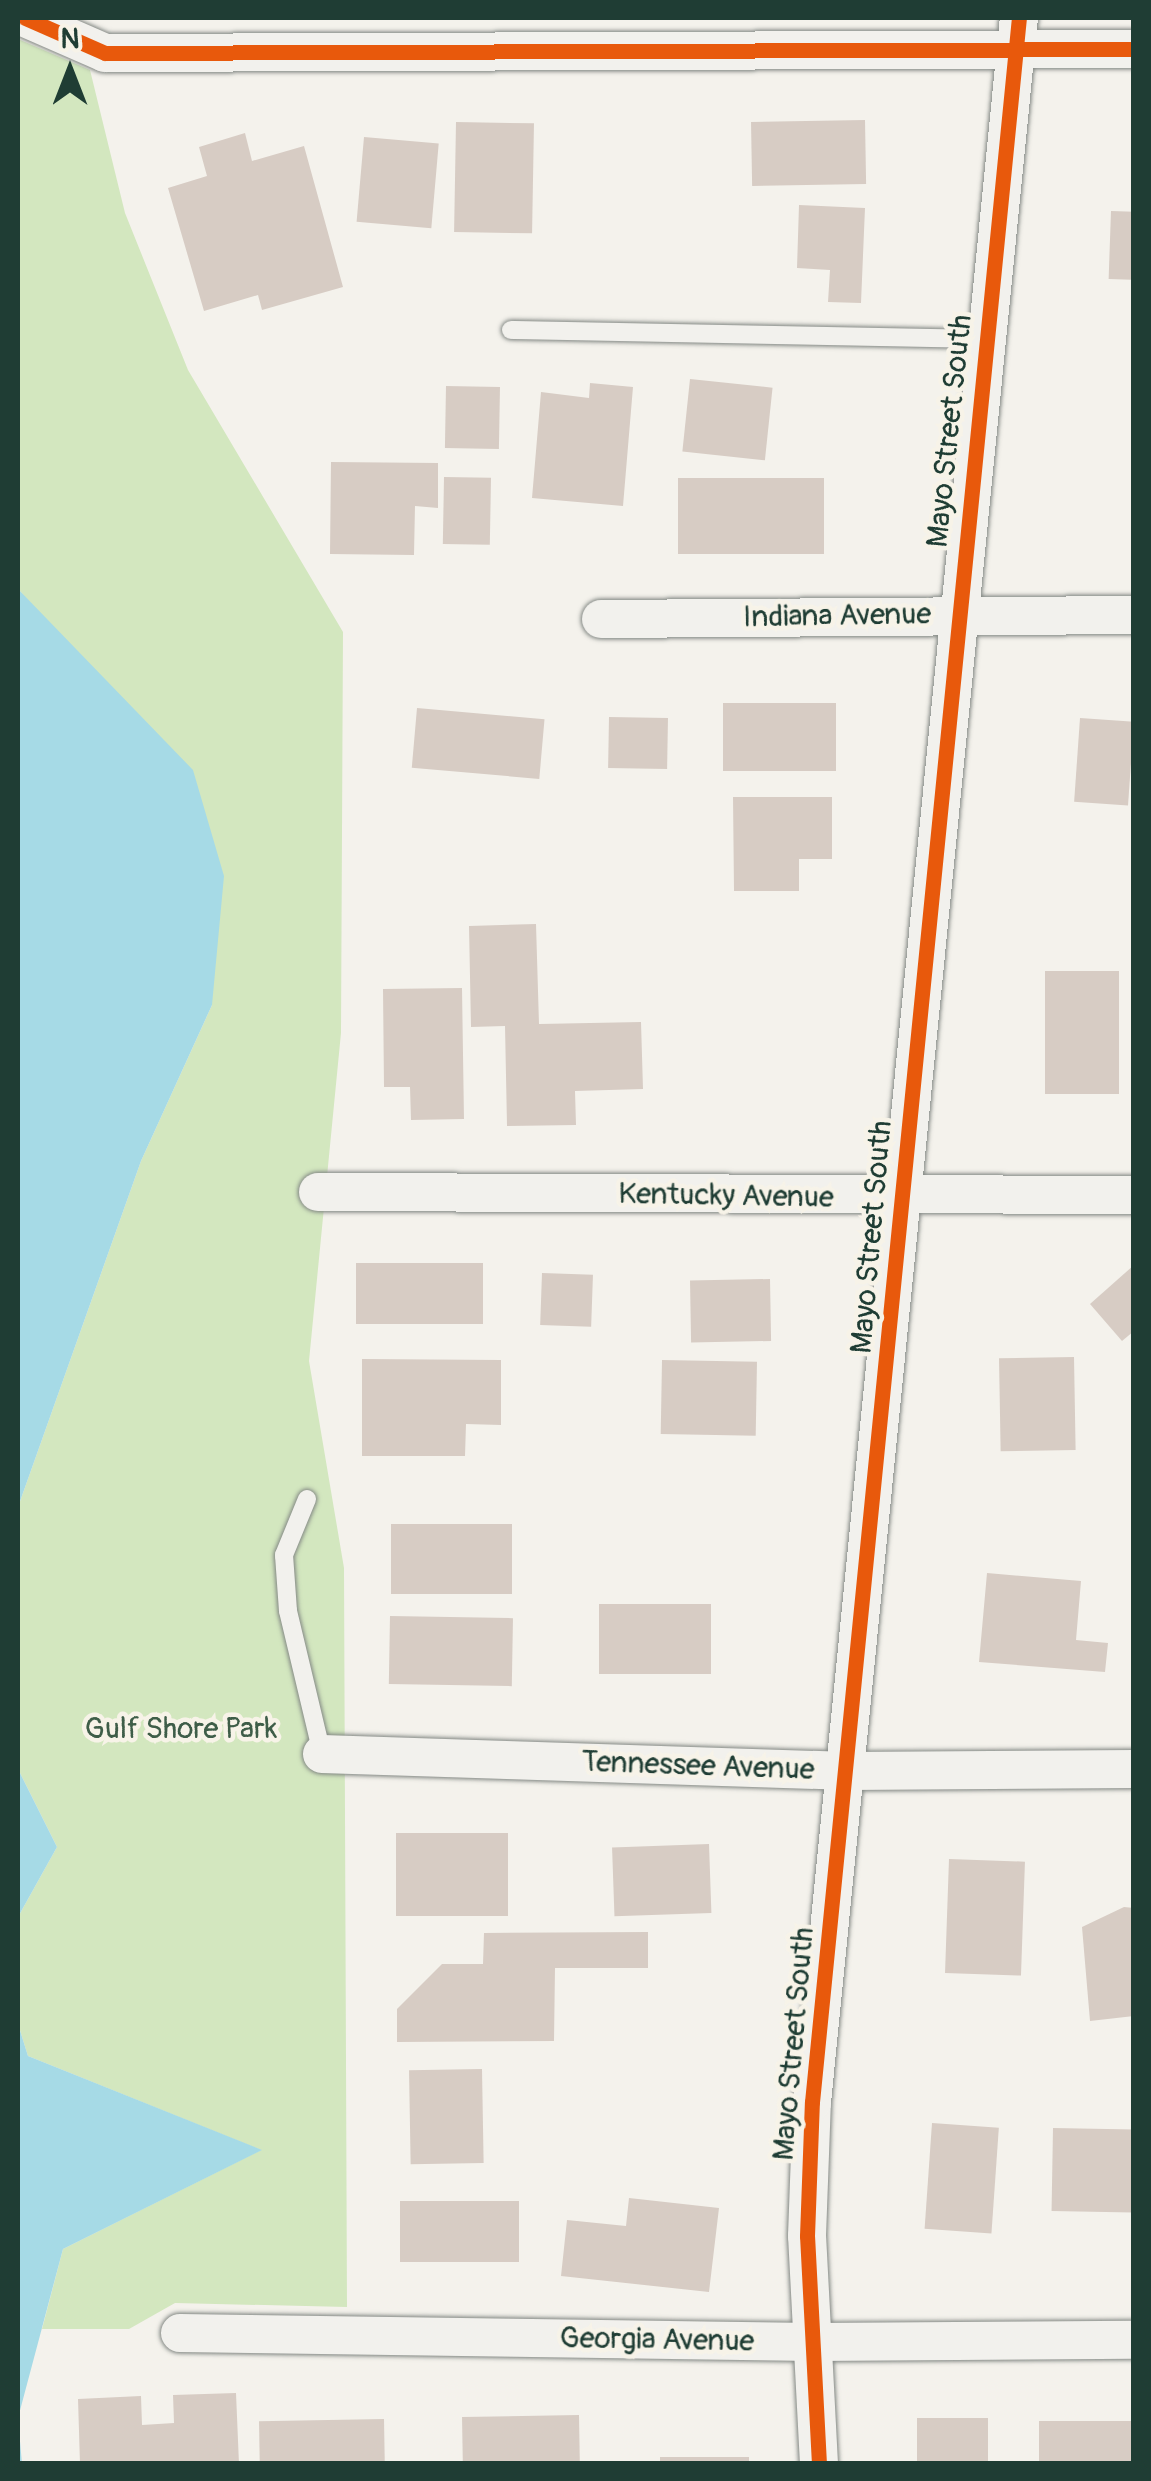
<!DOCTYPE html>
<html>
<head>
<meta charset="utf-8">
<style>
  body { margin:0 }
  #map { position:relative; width:1151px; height:2481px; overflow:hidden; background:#f4f2ec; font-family:Pangolin,sans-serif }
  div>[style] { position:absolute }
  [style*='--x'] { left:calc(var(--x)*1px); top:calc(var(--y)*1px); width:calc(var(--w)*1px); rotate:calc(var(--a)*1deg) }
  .green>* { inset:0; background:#d3e7bf }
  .water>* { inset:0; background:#a6dae6 }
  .building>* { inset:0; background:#d7ccc4; transform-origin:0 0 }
  .roads { filter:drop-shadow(0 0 2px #848985) drop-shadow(0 0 2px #848985) }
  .lane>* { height:18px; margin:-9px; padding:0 9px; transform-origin:9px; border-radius:9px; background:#f2f1ed }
  .street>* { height:38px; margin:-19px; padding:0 19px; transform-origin:19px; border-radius:19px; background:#f2f1ed }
  .cycleway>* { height:15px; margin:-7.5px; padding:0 7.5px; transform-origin:7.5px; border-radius:7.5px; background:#e8590c }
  span { translate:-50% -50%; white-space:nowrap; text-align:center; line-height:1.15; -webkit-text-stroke:9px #f7f3e8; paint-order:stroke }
  .street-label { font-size:30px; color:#1f3d34 }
  .park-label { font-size:30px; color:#3e5d48 }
  .frame { position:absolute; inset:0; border:20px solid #1f3d34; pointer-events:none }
  .north { position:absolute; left:20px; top:20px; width:100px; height:100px; -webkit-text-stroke:8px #f7f3e8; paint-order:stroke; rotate:0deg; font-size:28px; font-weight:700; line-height:40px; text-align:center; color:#1f3d34 }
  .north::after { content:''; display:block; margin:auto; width:35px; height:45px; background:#1f3d34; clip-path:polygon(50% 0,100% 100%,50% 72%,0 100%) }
</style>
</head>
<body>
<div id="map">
  <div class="green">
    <i style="clip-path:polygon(18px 39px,90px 70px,125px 213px,188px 370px,343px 632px,341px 1033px,309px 1361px,344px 1568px,347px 2307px,175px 2303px,129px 2329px,42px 2329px,63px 2249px,261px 2150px,28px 2056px,18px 2024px,18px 1917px,57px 1847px,18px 1769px,18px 1507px,141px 1161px,212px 1005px,72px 649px,18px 589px)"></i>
  </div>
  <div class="water">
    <i style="clip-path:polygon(18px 589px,193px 770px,224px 876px,212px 1005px,141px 1161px,18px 1507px)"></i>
    <i style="clip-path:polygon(18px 1769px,57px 1847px,18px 1917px)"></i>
    <i style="clip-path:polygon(18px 2024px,28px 2056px,262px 2150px,63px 2249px,18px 2418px,22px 2464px,18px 2463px)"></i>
  </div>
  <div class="building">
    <i style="left:865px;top:120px;width:64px;height:114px;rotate:89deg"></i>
    <i style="left:456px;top:122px;width:78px;height:110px;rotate:1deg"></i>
    <i style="clip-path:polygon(245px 133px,252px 161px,304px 146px,343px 287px,262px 310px,258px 295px,204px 311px,168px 188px,207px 176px,199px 147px)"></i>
    <i style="left:364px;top:137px;width:75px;height:85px;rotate:5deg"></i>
    <i style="clip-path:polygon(799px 205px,865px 208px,861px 303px,828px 302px,830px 270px,797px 268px)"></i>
    <i style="left:1111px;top:211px;width:23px;height:68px;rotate:2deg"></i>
    <i style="left:690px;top:379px;width:83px;height:73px;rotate:6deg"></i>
    <i style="clip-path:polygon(590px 383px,633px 387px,623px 506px,532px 498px,541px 392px,589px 398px)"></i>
    <i style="left:446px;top:386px;width:54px;height:62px;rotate:1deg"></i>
    <i style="clip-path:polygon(331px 462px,438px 463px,438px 508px,415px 506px,414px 555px,330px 554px)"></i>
    <i style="left:444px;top:477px;width:47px;height:67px;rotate:1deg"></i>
    <i style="left:824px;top:478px;width:76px;height:146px;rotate:90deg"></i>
    <i style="left:723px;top:703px;width:113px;height:68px"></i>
    <i style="left:417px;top:708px;width:128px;height:60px;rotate:5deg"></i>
    <i style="left:609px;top:717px;width:59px;height:51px;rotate:1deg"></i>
    <i style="left:1080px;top:718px;width:54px;height:84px;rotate:4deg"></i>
    <i style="clip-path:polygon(733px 797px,832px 797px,832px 859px,799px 859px,799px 891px,734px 891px)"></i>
    <i style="clip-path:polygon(536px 924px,539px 1024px,641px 1022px,643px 1089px,575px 1091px,576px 1125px,507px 1126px,505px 1026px,471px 1027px,469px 926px)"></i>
    <i style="left:1045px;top:971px;width:74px;height:123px"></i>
    <i style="clip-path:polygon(462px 988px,464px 1119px,411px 1120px,410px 1087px,384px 1087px,383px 989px)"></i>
    <i style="left:483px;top:1263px;width:61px;height:127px;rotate:90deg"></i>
    <i style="clip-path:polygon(1134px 1265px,1134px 1331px,1122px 1341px,1090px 1304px)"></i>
    <i style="left:542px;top:1273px;width:51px;height:52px;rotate:2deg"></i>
    <i style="left:770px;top:1279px;width:62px;height:80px;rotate:89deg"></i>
    <i style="left:1074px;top:1357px;width:93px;height:75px;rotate:89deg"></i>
    <i style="clip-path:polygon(362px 1359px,501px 1360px,501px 1425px,466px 1424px,465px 1456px,362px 1456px)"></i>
    <i style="left:662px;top:1360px;width:95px;height:74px;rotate:1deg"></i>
    <i style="left:391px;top:1524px;width:121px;height:70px"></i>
    <i style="clip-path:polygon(987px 1573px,1081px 1581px,1076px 1640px,1108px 1643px,1105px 1672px,979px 1662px)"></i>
    <i style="left:599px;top:1604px;width:112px;height:70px"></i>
    <i style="left:390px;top:1616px;width:123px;height:68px;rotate:1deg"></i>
    <i style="left:396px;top:1833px;width:112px;height:83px"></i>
    <i style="left:709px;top:1844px;width:69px;height:97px;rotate:88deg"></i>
    <i style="left:949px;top:1859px;width:76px;height:114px;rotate:2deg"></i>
    <i style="clip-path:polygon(1124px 1907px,1134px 1908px,1134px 2016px,1090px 2021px,1082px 1927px)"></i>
    <i style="clip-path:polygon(648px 1932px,648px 1968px,555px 1968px,554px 2041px,397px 2042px,397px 2009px,442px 1964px,483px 1964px,484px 1933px)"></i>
    <i style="left:482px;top:2069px;width:94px;height:73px;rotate:89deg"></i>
    <i style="left:932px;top:2123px;width:67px;height:106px;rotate:4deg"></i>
    <i style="left:1053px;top:2128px;width:81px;height:83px;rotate:1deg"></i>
    <i style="clip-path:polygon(629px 2198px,719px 2208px,709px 2292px,561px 2276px,567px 2220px,626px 2226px)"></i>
    <i style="left:400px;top:2201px;width:119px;height:61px"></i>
    <i style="clip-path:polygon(236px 2393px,239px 2464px,80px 2464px,78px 2399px,141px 2396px,142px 2425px,174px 2423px,173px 2395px)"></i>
    <i style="left:579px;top:2415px;width:49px;height:117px;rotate:89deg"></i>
    <i style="left:917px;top:2418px;width:71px;height:46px"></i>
    <i style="left:384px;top:2419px;width:45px;height:125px;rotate:89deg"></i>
    <i style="left:1134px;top:2421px;width:43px;height:95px;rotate:90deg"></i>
    <i style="left:660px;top:2457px;width:89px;height:7px"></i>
  </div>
  <div class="roads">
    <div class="lane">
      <i style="--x:511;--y:330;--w:476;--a:1.1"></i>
      <i style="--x:307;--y:1499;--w:61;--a:112.3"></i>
      <i style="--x:284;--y:1555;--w:56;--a:85.9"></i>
      <i style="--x:288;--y:1611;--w:147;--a:76.6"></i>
    </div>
    <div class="street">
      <i style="--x:25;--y:18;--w:87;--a:23.6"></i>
      <i style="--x:105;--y:53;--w:1029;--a:-0.22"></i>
      <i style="--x:601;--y:619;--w:533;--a:-0.43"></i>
      <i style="--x:318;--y:1192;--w:816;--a:0.21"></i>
      <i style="--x:322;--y:1754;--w:527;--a:1.85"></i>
      <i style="--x:849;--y:1771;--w:285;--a:-0.4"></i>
      <i style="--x:180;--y:2333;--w:634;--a:0.81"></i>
      <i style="--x:814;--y:2342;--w:320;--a:-0.4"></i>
      <i style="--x:819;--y:2464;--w:228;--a:-93"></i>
      <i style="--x:807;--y:2236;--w:134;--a:-87.9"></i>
      <i style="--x:812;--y:2102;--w:2094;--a:-84.33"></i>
    </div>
  </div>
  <div class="cycleway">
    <i style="--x:25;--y:18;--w:87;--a:23.6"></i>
    <i style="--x:105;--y:53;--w:1029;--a:-0.22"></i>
    <i style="--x:819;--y:2464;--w:228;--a:-93"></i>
    <i style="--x:807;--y:2236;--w:134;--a:-87.9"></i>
    <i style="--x:812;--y:2102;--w:2094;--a:-84.33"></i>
  </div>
  <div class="street-label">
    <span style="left:950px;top:431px;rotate:-84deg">Mayo Street South</span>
    <span style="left:837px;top:616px;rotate:-1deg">Indiana Avenue</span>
    <span style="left:726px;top:1196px;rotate:1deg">Kentucky Avenue</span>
    <span style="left:872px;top:1237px;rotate:-85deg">Mayo Street South</span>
    <span style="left:698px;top:1766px;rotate:2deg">Tennessee Avenue</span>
    <span style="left:794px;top:2044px;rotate:-85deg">Mayo Street South</span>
    <span style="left:657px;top:2340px;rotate:1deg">Georgia Avenue</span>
  </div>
  <div class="park-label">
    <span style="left:181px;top:1729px">Gulf Shore Park</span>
  </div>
  <div class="frame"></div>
  <div class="north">N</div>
</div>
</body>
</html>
